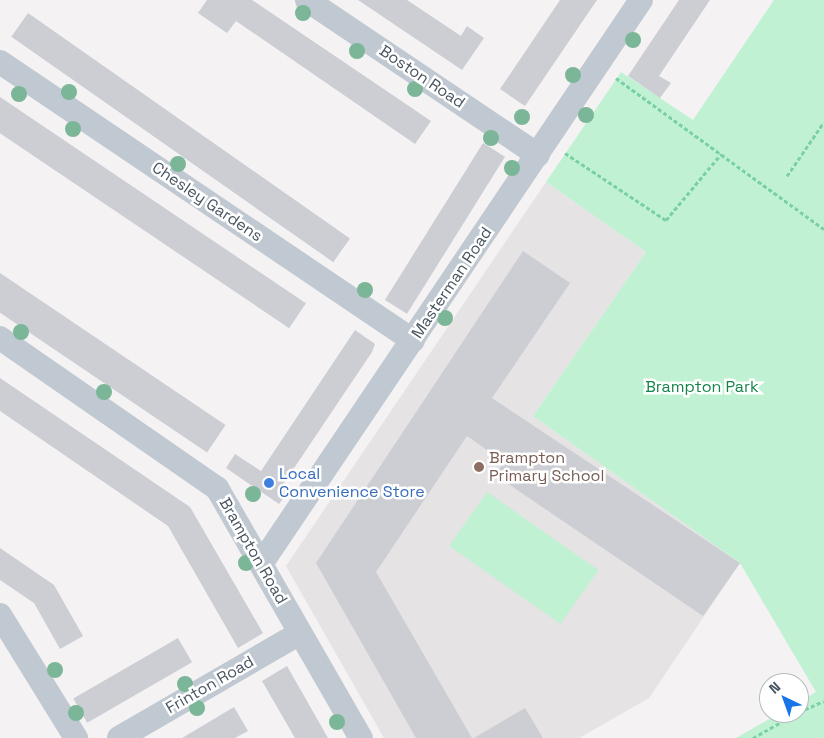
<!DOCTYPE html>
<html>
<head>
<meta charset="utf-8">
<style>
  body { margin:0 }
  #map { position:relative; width:824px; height:738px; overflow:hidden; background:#f4f2f2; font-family:"Space Grotesk",sans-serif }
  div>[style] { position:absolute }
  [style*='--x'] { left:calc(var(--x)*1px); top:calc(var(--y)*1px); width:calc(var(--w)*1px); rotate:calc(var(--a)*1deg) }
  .education>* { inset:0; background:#e5e3e4 }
  .green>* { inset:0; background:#c1f1d3; transform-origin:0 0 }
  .building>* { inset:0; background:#ccced4; transform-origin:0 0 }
  .path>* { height:3px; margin-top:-1.5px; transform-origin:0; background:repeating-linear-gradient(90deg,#78d0a4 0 4px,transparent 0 6.5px) }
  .street>* { height:24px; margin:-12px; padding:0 12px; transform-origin:12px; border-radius:12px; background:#c0c9d1 }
  .trees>* { width:16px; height:16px; margin:-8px; border-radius:50%; background:#7ab697 }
  .dots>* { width:14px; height:14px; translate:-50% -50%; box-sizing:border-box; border:2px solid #fff; border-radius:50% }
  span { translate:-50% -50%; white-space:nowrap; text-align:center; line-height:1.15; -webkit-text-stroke:5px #fff; paint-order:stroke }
  .street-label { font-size:16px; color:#495560 }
  .park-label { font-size:16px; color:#17844c }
  .education-label { font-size:16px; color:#785e54 }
  .left { translate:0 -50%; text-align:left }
  .shop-label { font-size:16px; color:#366cbe }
  .north { position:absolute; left:759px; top:673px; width:50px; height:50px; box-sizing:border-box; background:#fff; border:1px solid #b6bbbf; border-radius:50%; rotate:318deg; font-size:14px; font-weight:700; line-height:20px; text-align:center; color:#495560 }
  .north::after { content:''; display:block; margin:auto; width:18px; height:22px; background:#1875e8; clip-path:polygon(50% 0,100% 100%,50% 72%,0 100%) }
</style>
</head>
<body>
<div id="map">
  <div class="education">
    <i style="clip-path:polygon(546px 182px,646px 252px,533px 416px,740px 563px,649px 698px,579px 738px,384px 738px,286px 566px)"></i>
  </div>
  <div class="green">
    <i style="clip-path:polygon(774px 0,824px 0,824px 738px,736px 738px,780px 713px,799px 713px,799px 702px,816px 692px,740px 563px,533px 416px,646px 252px,546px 182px,621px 72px,693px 120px)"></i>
    <i style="left:487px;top:492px;width:136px;height:66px;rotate:35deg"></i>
  </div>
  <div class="building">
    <i style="clip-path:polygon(207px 0,252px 0,431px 121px,415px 144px,236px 21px,227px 33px,198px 13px)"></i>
    <i style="clip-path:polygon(358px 0,407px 0,461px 36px,467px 26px,484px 38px,462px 70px)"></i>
    <i style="clip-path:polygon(560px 0,597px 0,525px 106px,500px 89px)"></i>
    <i style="clip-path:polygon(679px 0,710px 0,659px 76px,671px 83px,660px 98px,628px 76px)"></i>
    <i style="left:28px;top:13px;width:393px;height:29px;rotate:35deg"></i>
    <i style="left:0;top:97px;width:369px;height:30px;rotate:34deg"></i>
    <i style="left:483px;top:143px;width:26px;height:185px;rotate:32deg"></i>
    <i style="clip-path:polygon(523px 251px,570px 283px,492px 398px,740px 563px,703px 616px,495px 475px,504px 462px,467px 436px,376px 572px,472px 738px,416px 738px,316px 563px)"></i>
    <i style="left:0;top:273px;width:272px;height:33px;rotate:34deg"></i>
    <i style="clip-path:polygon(355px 330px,375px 344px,372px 352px,282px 486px,289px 491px,279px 504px,226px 468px,235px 454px,261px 471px)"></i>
    <i style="clip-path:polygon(0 378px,190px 507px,263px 633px,238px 648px,168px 526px,0 411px)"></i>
    <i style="clip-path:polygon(0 548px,54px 585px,83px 636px,60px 649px,34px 603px,0 580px)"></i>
    <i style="left:178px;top:638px;width:28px;height:121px;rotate:60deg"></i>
    <i style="clip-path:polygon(287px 666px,328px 738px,295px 738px,262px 681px)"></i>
    <i style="clip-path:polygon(234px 707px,248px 731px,235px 738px,182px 738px)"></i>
    <i style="clip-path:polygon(525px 708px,543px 738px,474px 738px)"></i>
  </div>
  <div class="path">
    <i style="--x:616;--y:78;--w:257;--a:36"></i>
    <i style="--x:565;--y:153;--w:121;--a:33.6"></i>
    <i style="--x:666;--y:220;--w:86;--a:-50.2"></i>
    <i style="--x:787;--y:176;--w:65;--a:-55.6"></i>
    <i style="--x:799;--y:712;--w:27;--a:-24"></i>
    <i style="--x:753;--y:738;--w:51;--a:-29.6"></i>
  </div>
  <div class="street">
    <i style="--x:307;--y:0;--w:278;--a:33.9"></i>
    <i style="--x:0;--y:62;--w:498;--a:34"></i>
    <i style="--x:0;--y:338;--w:264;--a:34.7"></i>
    <i style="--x:217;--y:488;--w:289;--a:60.1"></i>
    <i style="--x:261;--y:564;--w:680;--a:-56.03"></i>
    <i style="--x:0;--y:615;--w:145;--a:58.3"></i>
    <i style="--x:119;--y:738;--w:209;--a:-30.1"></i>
  </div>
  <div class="trees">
    <i style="left:303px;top:13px"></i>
    <i style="left:633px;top:40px"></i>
    <i style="left:357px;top:51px"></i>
    <i style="left:573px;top:75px"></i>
    <i style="left:415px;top:89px"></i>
    <i style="left:69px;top:92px"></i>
    <i style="left:19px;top:94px"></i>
    <i style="left:586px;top:115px"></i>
    <i style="left:522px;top:117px"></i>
    <i style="left:73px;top:129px"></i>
    <i style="left:491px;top:138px"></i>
    <i style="left:178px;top:164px"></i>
    <i style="left:512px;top:168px"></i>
    <i style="left:365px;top:290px"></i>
    <i style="left:445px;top:318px"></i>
    <i style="left:21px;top:332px"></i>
    <i style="left:104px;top:392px"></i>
    <i style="left:253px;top:494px"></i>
    <i style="left:246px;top:563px"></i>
    <i style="left:55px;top:670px"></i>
    <i style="left:185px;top:684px"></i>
    <i style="left:197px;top:708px"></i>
    <i style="left:76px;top:713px"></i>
    <i style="left:337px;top:722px"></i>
  </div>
  <div class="dots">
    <i style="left:479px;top:467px;background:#8d6e63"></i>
    <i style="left:269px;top:483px;background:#3f7fe0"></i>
  </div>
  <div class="street-label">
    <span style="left:422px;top:77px;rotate:34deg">Boston Road</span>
    <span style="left:207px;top:202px;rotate:34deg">Chesley Gardens</span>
    <span style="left:452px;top:283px;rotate:-56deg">Masterman Road</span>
    <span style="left:253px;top:551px;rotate:60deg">Brampton Road</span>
    <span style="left:210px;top:685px;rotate:-30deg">Frinton Road</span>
  </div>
  <div class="park-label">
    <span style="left:702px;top:387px">Brampton Park</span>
  </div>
  <div class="education-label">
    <span class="left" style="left:489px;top:467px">Brampton<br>Primary School</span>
  </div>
  <div class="shop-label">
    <span class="left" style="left:279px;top:483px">Local<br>Convenience Store</span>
  </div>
  <div class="north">N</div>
</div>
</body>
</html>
